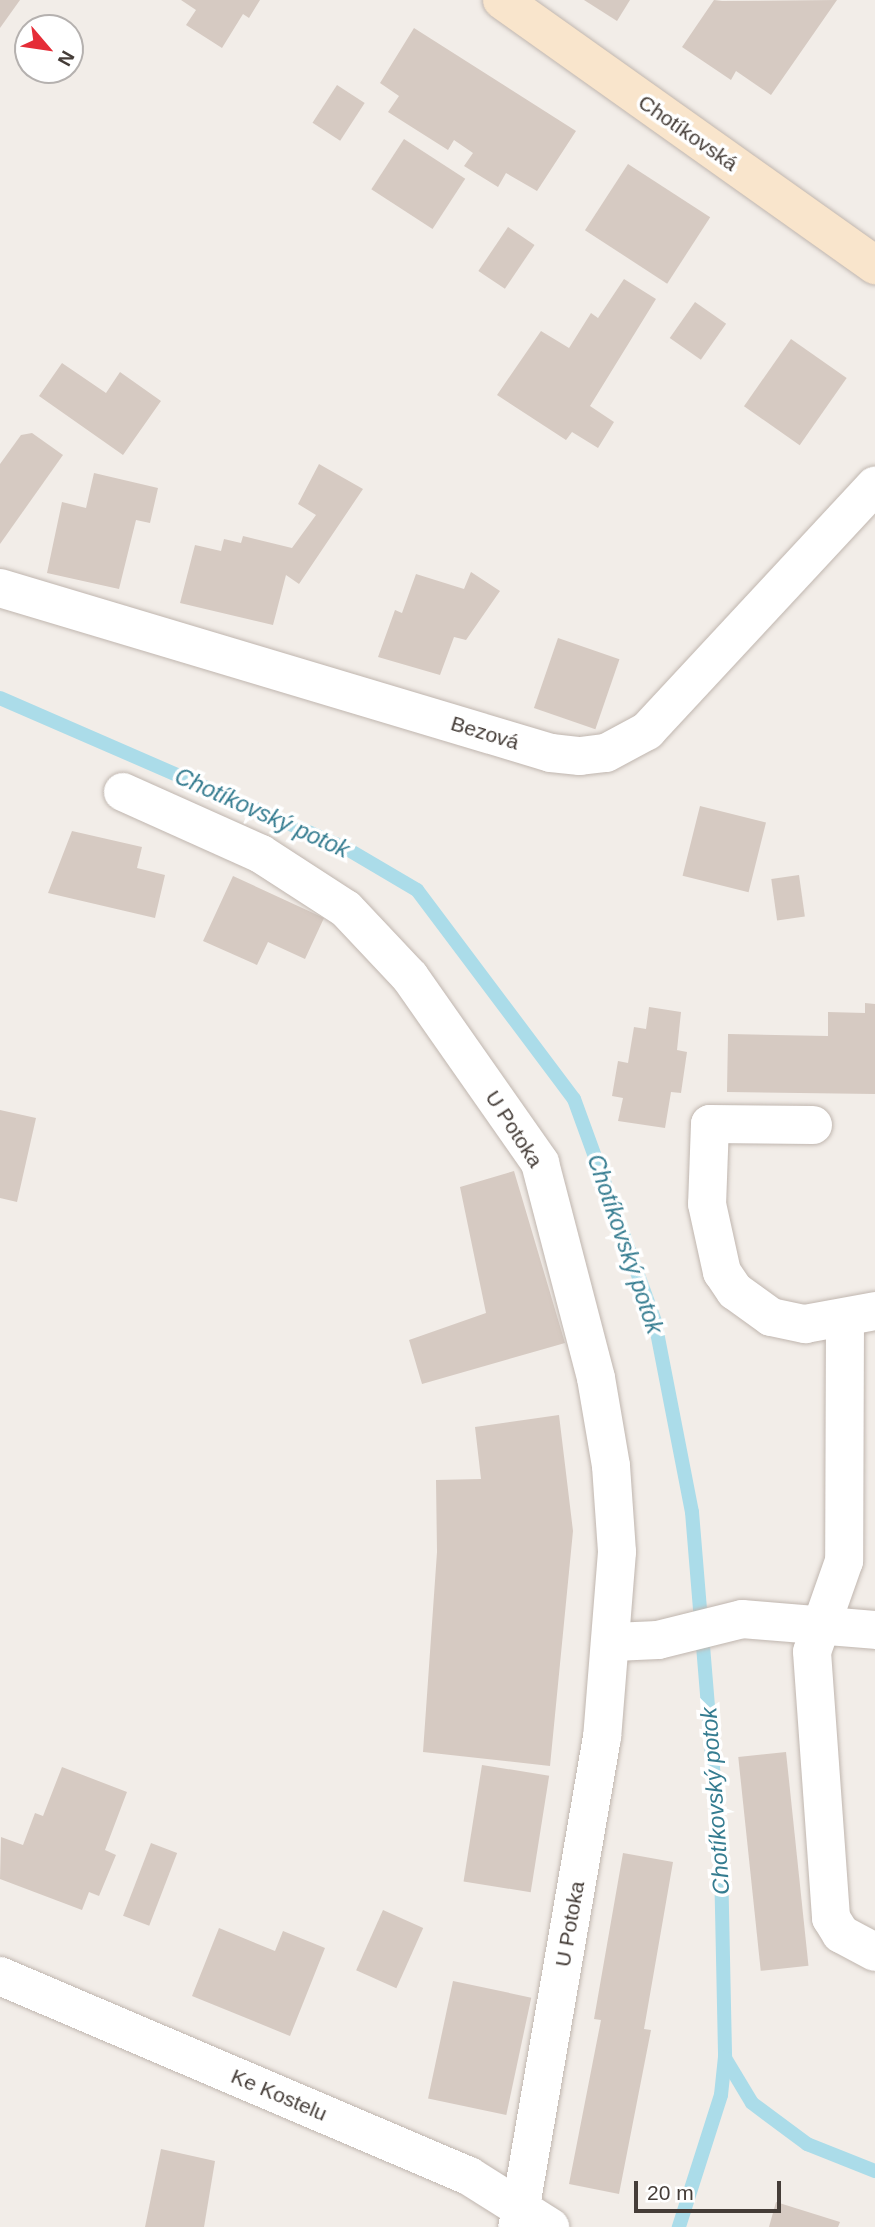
<!DOCTYPE html>
<html>
<head>
<meta charset="utf-8">
<style>
  body { margin:0 }
  #map { position:relative; width:875px; height:2227px; overflow:hidden; background:#f2ede8; font-family:Arial,sans-serif }
  div>[style] { position:absolute }
  [style*='--x'] { left:calc(var(--x)*1px); top:calc(var(--y)*1px); width:calc(var(--w)*1px); rotate:calc(var(--a)*1deg) }
  .stream>* { height:14px; margin:-7px; padding:0 7px; transform-origin:7px; border-radius:7px; background:#abdce9 }
  .building>* { inset:0; background:#d6cac2; transform-origin:0 0 }
  .roads { filter:drop-shadow(0 0 2px #c0b6af) drop-shadow(0 0 2px #c0b6af) }
  .street>* { height:38px; margin:-19px; padding:0 19px; transform-origin:19px; border-radius:19px; background:#fff }
  .secondary>* { height:38px; margin:-19px; padding:0 19px; transform-origin:19px; border-radius:19px; background:#f9e5cc }
  span { translate:-50% -50%; white-space:nowrap; text-align:center; line-height:1.15; -webkit-text-stroke:7px #fff; paint-order:stroke }
  .street-label { font-size:21px; color:#453d38 }
  .water-label { font-size:23px; color:#357c90; font-style:italic }
  .north { position:absolute; left:14px; top:14px; width:70px; height:70px; box-sizing:border-box; background:#fff; border:2px solid #b5b1af; border-radius:50%; rotate:119deg; font-size:19px; font-weight:700; line-height:28px; text-align:center; color:#453d38 }
  .north::after { content:''; display:block; margin:auto; width:24px; height:32px; background:#e52d37; clip-path:polygon(50% 0,100% 100%,50% 72%,0 100%) }
  .scale { position:absolute; left:634px; top:2181px; width:147px; height:32px; box-sizing:border-box; border:4px solid #453d38; border-top:0; padding-left:9px; font-size:21px; line-height:24px; white-space:nowrap; color:#453d38; -webkit-text-stroke:5px #fff; paint-order:stroke }
</style>
</head>
<body>
<div id="map">
  <div class="stream">
    <i style="--x:0;--y:698;--w:381;--a:23.5"></i>
    <i style="--x:349;--y:850;--w:79;--a:30.5"></i>
    <i style="--x:417;--y:890;--w:261;--a:53.1"></i>
    <i style="--x:574;--y:1099;--w:237;--a:70"></i>
    <i style="--x:655;--y:1322;--w:194;--a:79"></i>
    <i style="--x:692;--y:1512;--w:351;--a:85.3"></i>
    <i style="--x:721;--y:1862;--w:195;--a:88.8"></i>
    <i style="--x:725;--y:2057;--w:38;--a:96"></i>
    <i style="--x:721;--y:2095;--w:139;--a:107.7"></i>
    <i style="--x:725;--y:2058;--w:52;--a:59"></i>
    <i style="--x:752;--y:2103;--w:69;--a:36.7"></i>
    <i style="--x:807;--y:2144;--w:73;--a:21.7"></i>
  </div>
  <div class="building">
    <i style="clip-path:polygon(0 0,20px 0,0 28px)"></i>
    <i style="clip-path:polygon(181px 0,260px 0,249px 18px,243px 14px,222px 48px,186px 25px,196px 10px)"></i>
    <i style="clip-path:polygon(584px 0,630px 0,617px 21px)"></i>
    <i style="clip-path:polygon(714px 0,722px 1px,837px 0,771px 95px,736px 71px,731px 80px,682px 47px)"></i>
    <i style="clip-path:polygon(414px 28px,576px 131px,537px 191px,506px 173px,498px 187px,464px 166px,473px 153px,454px 140px,448px 150px,388px 112px,399px 96px,380px 83px)"></i>
    <i style="left:337px;top:85px;width:33px;height:45px;rotate:33deg"></i>
    <i style="left:404px;top:139px;width:73px;height:60px;rotate:33deg"></i>
    <i style="left:628px;top:164px;width:98px;height:79px;rotate:33deg"></i>
    <i style="left:508px;top:227px;width:32px;height:53px;rotate:34deg"></i>
    <i style="clip-path:polygon(624px 279px,656px 299px,590px 406px,614px 422px,598px 448px,572px 432px,566px 440px,497px 395px,541px 331px,569px 348px,591px 313px,598px 318px)"></i>
    <i style="left:695px;top:302px;width:38px;height:44px;rotate:35deg"></i>
    <i style="left:791px;top:339px;width:68px;height:82px;rotate:35deg"></i>
    <i style="clip-path:polygon(62px 363px,106px 393px,120px 372px,161px 401px,123px 455px,39px 396px)"></i>
    <i style="clip-path:polygon(32px 433px,63px 455px,0 544px,0 464px,21px 435px)"></i>
    <i style="clip-path:polygon(319px 464px,363px 489px,299px 584px,286px 575px,273px 625px,180px 603px,195px 545px,221px 551px,224px 539px,241px 543px,243px 536px,292px 548px,316px 515px,298px 504px)"></i>
    <i style="clip-path:polygon(94px 473px,158px 488px,150px 523px,136px 520px,119px 589px,47px 573px,62px 502px,86px 508px)"></i>
    <i style="clip-path:polygon(471px 572px,500px 591px,466px 640px,454px 637px,440px 675px,378px 657px,395px 610px,402px 613px,416px 574px,464px 589px)"></i>
    <i style="left:558px;top:638px;width:65px;height:74px;rotate:19deg"></i>
    <i style="left:700px;top:806px;width:68px;height:72px;rotate:14deg"></i>
    <i style="clip-path:polygon(72px 831px,142px 847px,137px 868px,165px 875px,155px 918px,48px 893px)"></i>
    <i style="left:799px;top:875px;width:42px;height:28px;rotate:82deg"></i>
    <i style="clip-path:polygon(233px 876px,324px 918px,305px 959px,268px 942px,257px 965px,203px 941px)"></i>
    <i style="clip-path:polygon(865px 1003px,875px 1004px,875px 1094px,727px 1092px,728px 1034px,828px 1036px,828px 1012px,865px 1013px)"></i>
    <i style="clip-path:polygon(649px 1007px,681px 1012px,677px 1050px,687px 1052px,681px 1093px,671px 1092px,665px 1128px,618px 1121px,623px 1098px,612px 1096px,618px 1061px,628px 1063px,634px 1027px,646px 1029px)"></i>
    <i style="clip-path:polygon(0 1110px,36px 1118px,17px 1202px,0 1198px)"></i>
    <i style="clip-path:polygon(514px 1171px,565px 1343px,422px 1384px,409px 1340px,486px 1313px,460px 1187px)"></i>
    <i style="clip-path:polygon(559px 1415px,573px 1531px,550px 1766px,423px 1752px,437px 1552px,436px 1480px,481px 1479px,475px 1427px)"></i>
    <i style="left:786px;top:1752px;width:215px;height:48px;rotate:84deg"></i>
    <i style="left:482px;top:1765px;width:68px;height:118px;rotate:9deg"></i>
    <i style="clip-path:polygon(62px 1767px,127px 1792px,105px 1850px,116px 1855px,99px 1896px,89px 1892px,82px 1910px,0 1879px,1px 1837px,23px 1845px,35px 1813px,43px 1816px)"></i>
    <i style="left:151px;top:1843px;width:28px;height:78px;rotate:21deg"></i>
    <i style="clip-path:polygon(623px 1853px,673px 1862px,644px 2029px,651px 2030px,619px 2194px,569px 2184px,601px 2020px,594px 2019px)"></i>
    <i style="left:383px;top:1910px;width:44px;height:66px;rotate:24deg"></i>
    <i style="clip-path:polygon(219px 1928px,275px 1951px,283px 1931px,325px 1948px,290px 2036px,192px 1996px)"></i>
    <i style="left:453px;top:1981px;width:80px;height:120px;rotate:12deg"></i>
    <i style="clip-path:polygon(161px 2149px,215px 2161px,204px 2227px,145px 2227px)"></i>
    <i style="clip-path:polygon(776px 2202px,840px 2222px,838px 2227px,769px 2227px)"></i>
  </div>
  <div class="roads">
    <div class="street">
      <i style="--x:0;--y:588;--w:575;--a:16.67"></i>
      <i style="--x:551;--y:753;--w:29;--a:6"></i>
      <i style="--x:580;--y:756;--w:26;--a:-7"></i>
      <i style="--x:606;--y:753;--w:47;--a:-28.2"></i>
      <i style="--x:647;--y:731;--w:335;--a:-47.1"></i>
      <i style="--x:123;--y:792;--w:151;--a:24.2"></i>
      <i style="--x:261;--y:854;--w:101;--a:32.9"></i>
      <i style="--x:346;--y:909;--w:93;--a:46.7"></i>
      <i style="--x:410;--y:977;--w:227;--a:55"></i>
      <i style="--x:540;--y:1163;--w:222;--a:75.4"></i>
      <i style="--x:596;--y:1378;--w:89;--a:80.3"></i>
      <i style="--x:611;--y:1466;--w:86;--a:86"></i>
      <i style="--x:617;--y:1552;--w:186;--a:94.6"></i>
      <i style="--x:602;--y:1737;--w:497;--a:99.8"></i>
      <i style="--x:813;--y:1125;--w:103;--a:-179.4"></i>
      <i style="--x:710;--y:1124;--w:80;--a:92.1"></i>
      <i style="--x:707;--y:1204;--w:70;--a:77.6"></i>
      <i style="--x:722;--y:1272;--w:23;--a:56"></i>
      <i style="--x:735;--y:1291;--w:44;--a:35.8"></i>
      <i style="--x:771;--y:1317;--w:35;--a:12"></i>
      <i style="--x:805;--y:1324;--w:71;--a:-10.5"></i>
      <i style="--x:845;--y:1319;--w:242;--a:90.2"></i>
      <i style="--x:844;--y:1561;--w:96;--a:109.4"></i>
      <i style="--x:812;--y:1652;--w:267;--a:85.9"></i>
      <i style="--x:831;--y:1918;--w:19;--a:58"></i>
      <i style="--x:841;--y:1934;--w:38;--a:28"></i>
      <i style="--x:614;--y:1642;--w:44;--a:-2.6"></i>
      <i style="--x:658;--y:1640;--w:87;--a:-14"></i>
      <i style="--x:742;--y:1619;--w:133;--a:4.7"></i>
      <i style="--x:0;--y:1976;--w:510;--a:23.1"></i>
      <i style="--x:469;--y:2176;--w:96;--a:32.2"></i>
    </div>
    <div class="secondary">
      <i style="--x:502;--y:0;--w:458;--a:35.4"></i>
    </div>
  </div>
  <div class="street-label">
    <span style="left:688px;top:133px;rotate:35deg">Chotíkovská</span>
    <span style="left:485px;top:733px;rotate:17deg">Bezová</span>
    <span style="left:514px;top:1129px;rotate:57deg">U Potoka</span>
    <span style="left:570px;top:1924px;rotate:-80deg">U Potoka</span>
    <span style="left:279px;top:2095px;rotate:23deg">Ke Kostelu</span>
  </div>
  <div class="water-label">
    <span style="left:262px;top:813px;rotate:24deg">Chotíkovský potok</span>
    <span style="left:625px;top:1244px;rotate:71deg">Chotíkovský potok</span>
    <span style="left:715px;top:1801px;rotate:-94deg">Chotíkovský potok</span>
  </div>
  <div class="north">N</div>
  <div class="scale">20 m</div>
</div>
</body>
</html>
